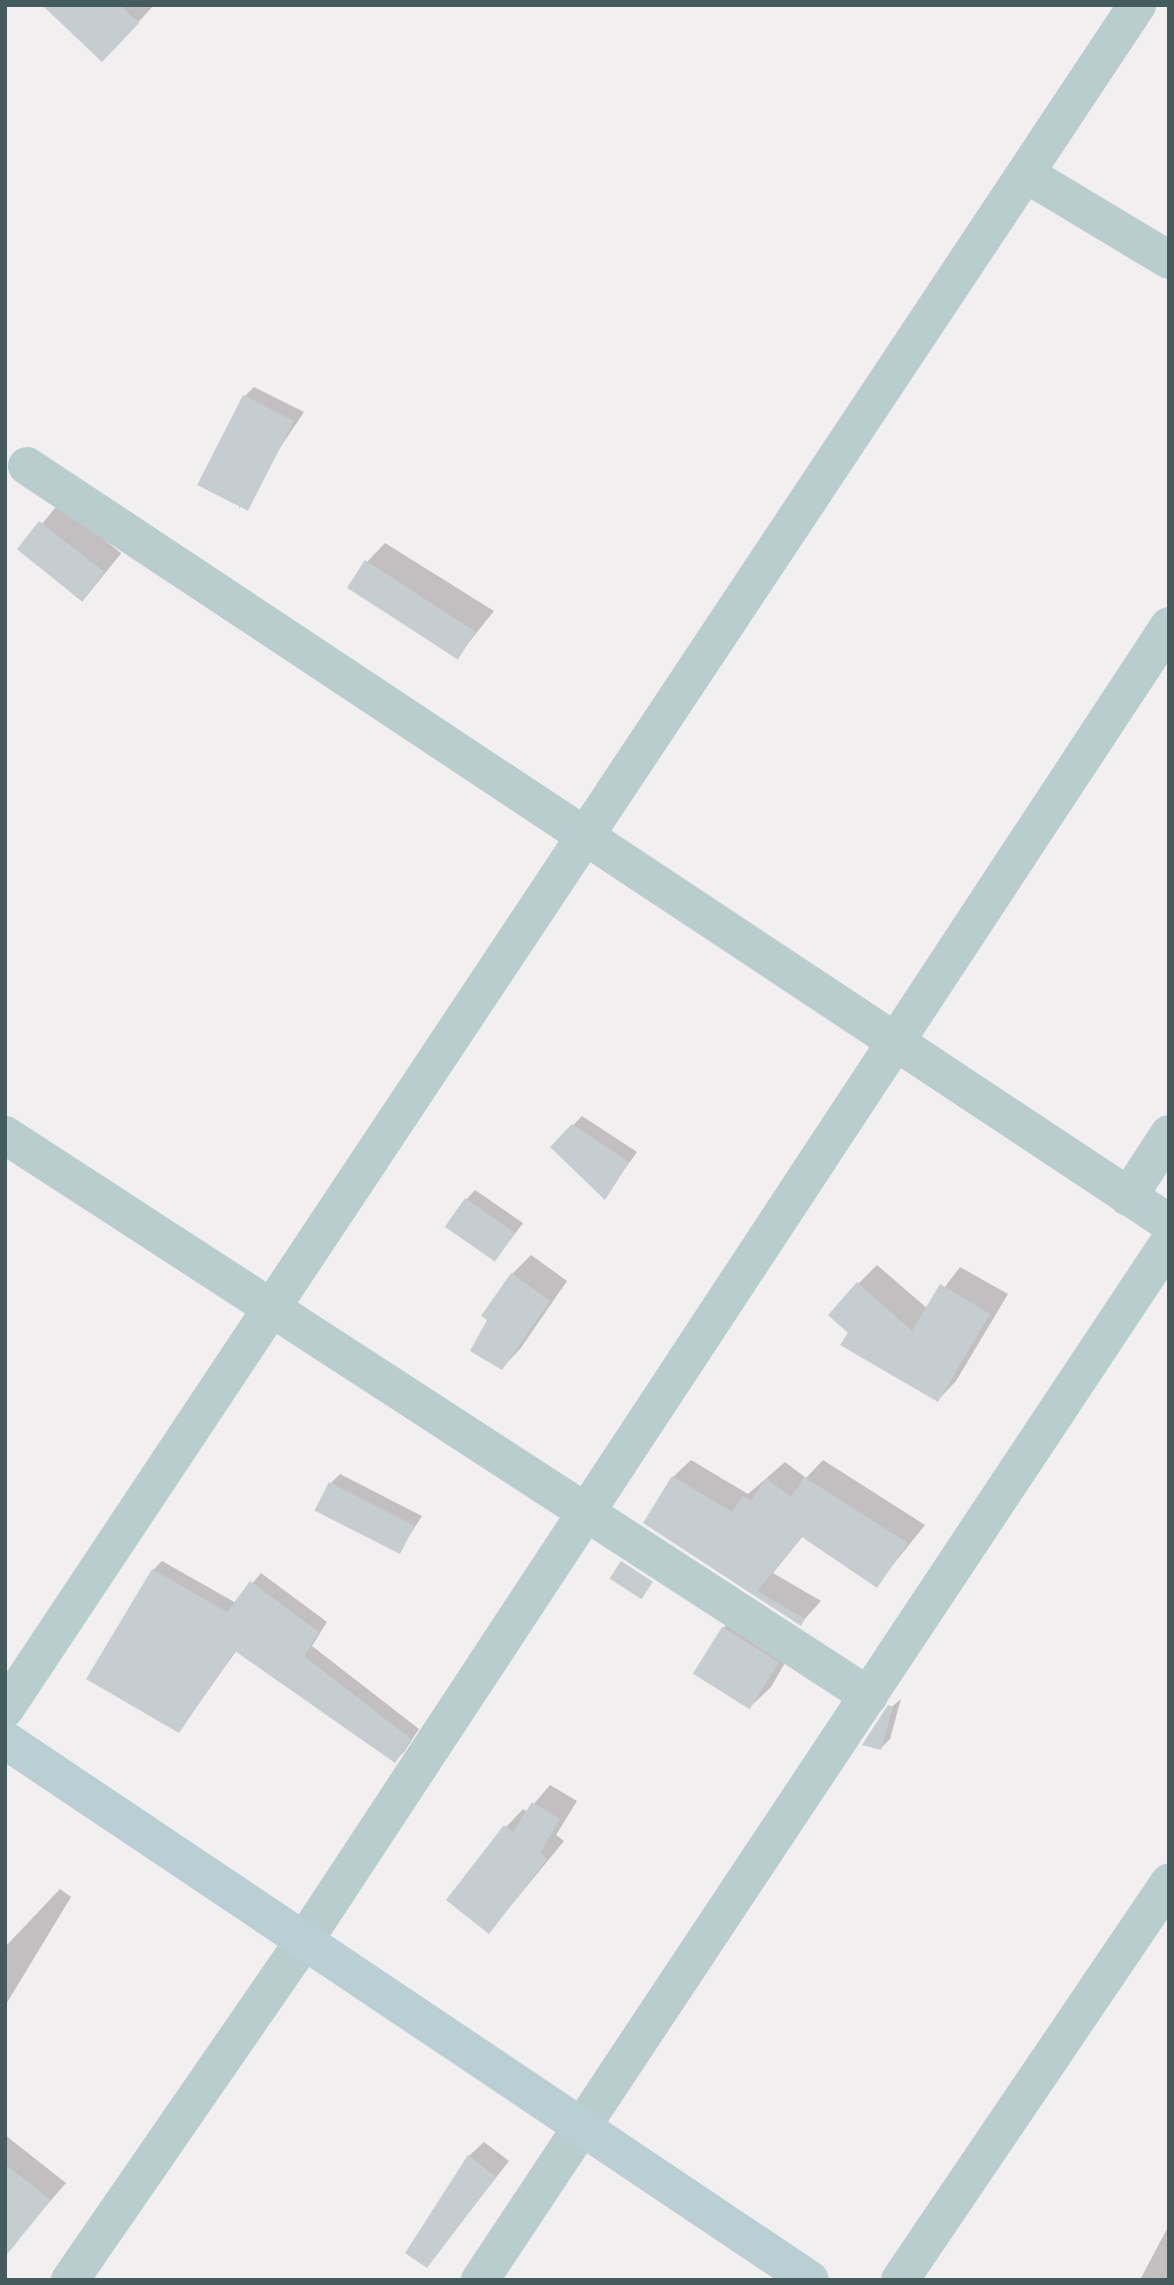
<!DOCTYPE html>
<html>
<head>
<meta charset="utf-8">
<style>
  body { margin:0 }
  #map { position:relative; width:1174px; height:2285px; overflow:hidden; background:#f2eff0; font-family:"Varela Round",sans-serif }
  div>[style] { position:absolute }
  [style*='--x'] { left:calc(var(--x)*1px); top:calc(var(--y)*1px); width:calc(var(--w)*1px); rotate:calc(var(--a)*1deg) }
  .shadow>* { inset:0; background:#0003; transform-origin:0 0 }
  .building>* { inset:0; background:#c6cdd0; transform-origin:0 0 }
  .street>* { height:38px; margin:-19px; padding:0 19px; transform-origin:19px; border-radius:19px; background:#b9ccce }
  .secondary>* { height:38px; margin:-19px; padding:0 19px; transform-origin:19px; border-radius:19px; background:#b9cfd4 }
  span { translate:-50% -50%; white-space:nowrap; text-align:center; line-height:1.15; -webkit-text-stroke:5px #fff; paint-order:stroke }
  .frame { position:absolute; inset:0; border:7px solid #455c5f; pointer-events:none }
</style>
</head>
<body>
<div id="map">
  <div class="shadow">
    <i style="clip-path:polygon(81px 5px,154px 5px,121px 41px)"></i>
    <i style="clip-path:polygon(254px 387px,304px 412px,239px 509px,245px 396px)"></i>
    <i style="left:59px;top:503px;width:80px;height:62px;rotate:39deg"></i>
    <i style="clip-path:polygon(385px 543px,494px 611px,458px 656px,367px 562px)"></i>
    <i style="clip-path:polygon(582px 1116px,637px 1152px,604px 1198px,552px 1147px)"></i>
    <i style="clip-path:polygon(475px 1190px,523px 1223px,496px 1259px,466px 1200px)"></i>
    <i style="clip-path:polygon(531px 1255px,567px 1281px,520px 1349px,502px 1368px,512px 1274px)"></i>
    <i style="clip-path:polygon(877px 1265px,928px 1309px,960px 1267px,1008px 1294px,956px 1381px,938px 1400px,850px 1332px,858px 1284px)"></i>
    <i style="clip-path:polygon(691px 1460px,748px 1494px,785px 1462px,806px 1478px,823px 1460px,925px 1525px,876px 1586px,803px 1536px,773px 1573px,821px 1601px,801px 1623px,646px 1523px,673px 1477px)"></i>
    <i style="clip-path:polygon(340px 1474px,422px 1516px,398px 1553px,331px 1483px)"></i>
    <i style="clip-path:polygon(162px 1561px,236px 1603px,261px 1573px,327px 1622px,312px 1646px,419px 1729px,404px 1752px,395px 1761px,237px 1650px,179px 1731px,153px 1570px)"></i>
    <i style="clip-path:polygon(742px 1609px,796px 1644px,771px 1687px,752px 1705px,697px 1673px,723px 1628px)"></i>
    <i style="clip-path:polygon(901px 1699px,890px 1739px,881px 1748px,888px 1710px)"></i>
    <i style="clip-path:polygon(550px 1785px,577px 1801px,556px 1835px,564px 1841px,489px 1932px,506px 1827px,523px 1809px,527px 1812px)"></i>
    <i style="clip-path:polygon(60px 1889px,71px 1897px,5px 2006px,5px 1947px)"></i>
    <i style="clip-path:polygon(5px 2135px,66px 2183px,22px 2233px,5px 2220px)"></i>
    <i style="clip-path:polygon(484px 2142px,509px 2161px,427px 2266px,469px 2156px)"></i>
    <i style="clip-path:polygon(1169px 2225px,1169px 2280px,1140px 2280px)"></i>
  </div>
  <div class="building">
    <i style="clip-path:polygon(42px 5px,120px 5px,139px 23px,102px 62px)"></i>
    <i style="left:243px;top:395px;width:57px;height:101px;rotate:27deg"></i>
    <i style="left:39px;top:521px;width:83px;height:36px;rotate:38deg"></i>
    <i style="left:365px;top:560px;width:132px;height:33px;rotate:33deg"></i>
    <i style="clip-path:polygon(572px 1124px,629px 1162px,605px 1200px,550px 1147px)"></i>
    <i style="left:465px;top:1198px;width:61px;height:35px;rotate:35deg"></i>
    <i style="clip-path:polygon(511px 1273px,550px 1301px,502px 1370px,470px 1351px,487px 1320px,481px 1316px)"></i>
    <i style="clip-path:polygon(857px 1282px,912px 1331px,940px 1284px,990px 1314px,938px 1402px,840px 1345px,848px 1333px,828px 1315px)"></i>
    <i style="clip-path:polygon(672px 1476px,732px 1512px,743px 1496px,751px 1501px,766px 1478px,791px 1497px,804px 1477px,908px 1543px,877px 1588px,802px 1537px,757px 1591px,805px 1619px,801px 1626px,643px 1523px)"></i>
    <i style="left:329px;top:1482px;width:96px;height:32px;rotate:27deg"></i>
    <i style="left:621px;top:1561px;width:38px;height:21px;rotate:33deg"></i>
    <i style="clip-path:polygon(152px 1569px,227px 1612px,250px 1581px,319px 1632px,304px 1656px,411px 1739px,395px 1763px,235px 1651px,179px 1733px,86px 1679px)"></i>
    <i style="left:722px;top:1627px;width:67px;height:55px;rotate:32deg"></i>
    <i style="clip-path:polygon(888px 1705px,893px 1707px,881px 1750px,862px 1745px)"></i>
    <i style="clip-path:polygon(532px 1802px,560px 1819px,540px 1853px,547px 1859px,489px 1934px,446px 1900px,504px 1825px,513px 1832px)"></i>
    <i style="clip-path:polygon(468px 2155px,496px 2177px,427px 2268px,405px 2253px)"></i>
    <i style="clip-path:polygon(5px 2164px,51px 2200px,5px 2257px)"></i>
  </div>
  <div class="street">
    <i style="--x:1026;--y:174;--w:167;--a:31"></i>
    <i style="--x:27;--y:466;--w:1370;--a:33.54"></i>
    <i style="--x:5;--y:1135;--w:1030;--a:33"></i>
    <i style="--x:1128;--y:1197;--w:75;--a:-56.9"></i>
    <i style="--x:5;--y:1709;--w:2046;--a:-56.4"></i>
    <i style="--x:70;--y:2280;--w:412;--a:-55.4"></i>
    <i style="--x:304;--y:1941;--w:1574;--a:-56.66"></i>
    <i style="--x:480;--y:2280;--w:1246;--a:-56.42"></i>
    <i style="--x:900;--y:2280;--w:480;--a:-55.9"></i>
  </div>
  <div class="secondary">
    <i style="--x:5;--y:1740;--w:969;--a:33.85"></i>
  </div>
  <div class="frame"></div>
</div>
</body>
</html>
